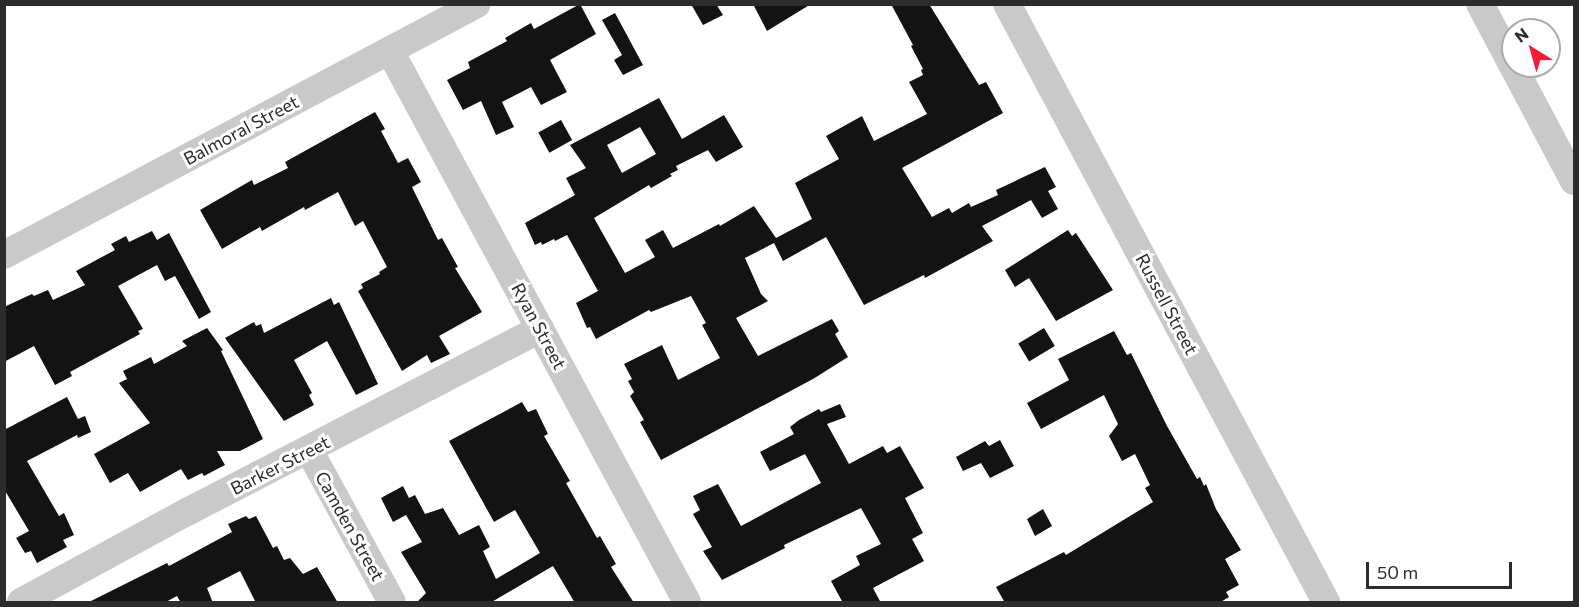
<!DOCTYPE html>
<html>
<head>
<meta charset="utf-8">
<style>
  body { margin:0 }
  #map { position:relative; width:1579px; height:607px; overflow:hidden; background:#fff; font-family:Commissioner,sans-serif }
  div>[style] { position:absolute }
  [style*='--x'] { left:calc(var(--x)*1px); top:calc(var(--y)*1px); width:calc(var(--w)*1px); rotate:calc(var(--a)*1deg) }
  .building>* { inset:0; background:#131313; transform-origin:0 0 }
  .minor>* { height:28px; margin:-14px; padding:0 14px; transform-origin:14px; border-radius:14px; background:#c9c9c9 }
  span { translate:-50% -50%; white-space:nowrap; text-align:center; line-height:1.15; -webkit-text-stroke:6px #fff; paint-order:stroke }
  .street-label { font-size:18px; color:#2c2c2c }
  .frame { position:absolute; inset:0; border:6px solid #2c2c2c; pointer-events:none }
  .north { position:absolute; left:1501px; top:18px; width:60px; height:60px; box-sizing:border-box; background:#fff; border:2px solid #ababab; border-radius:50%; rotate:323deg; font-size:16px; font-weight:700; line-height:24px; text-align:center; color:#2c2c2c }
  .north::after { content:''; display:block; margin:auto; width:21px; height:27px; background:#f41d31; clip-path:polygon(50% 0,100% 100%,50% 72%,0 100%) }
  .scale { position:absolute; left:1366px; top:562px; width:146px; height:27px; box-sizing:border-box; border:3px solid #2c2c2c; border-top:0; padding-left:8px; font-size:18px; line-height:21px; white-space:nowrap; color:#2c2c2c; -webkit-text-stroke:4px #fff; paint-order:stroke }
</style>
</head>
<body>
<div id="map">
  <div class="building">
    <i style="clip-path:polygon(580px 4px,596px 34px,550px 60px,567px 92px,541px 105px,531px 87px,502px 102px,514px 127px,496px 135px,481px 101px,463px 110px,447px 80px,470px 68px,468px 62px,507px 41px,505px 38px,531px 23px,534px 29px)"></i>
    <i style="clip-path:polygon(691px 4px,716px 4px,723px 15px,703px 25px)"></i>
    <i style="clip-path:polygon(753px 4px,811px 4px,767px 31px)"></i>
    <i style="clip-path:polygon(evenodd,891px 4px,929px 4px,979px 85px,986px 82px,1003px 113px,902px 168px,932px 217px,949px 208px,952px 213px,969px 203px,971px 207px,998px 195px,996px 190px,1045px 167px,1056px 187px,1048px 191px,1058px 209px,1042px 218px,1031px 200px,982px 226px,993px 241px,925px 278px,924px 275px,864px 305px,826px 237px,783px 261px,774px 243px,745px 258px,761px 294px,768px 301px,736px 318px,758px 356px,832px 319px,839px 331px,835px 334px,848px 357px,813px 379px,661px 460px,640px 422px,644px 420px,630px 396px,634px 392px,628px 381px,632px 379px,624px 364px,662px 345px,678px 380px,720px 358px,702px 325px,706px 323px,691px 296px,651px 312px,649px 310px,596px 339px,590px 327px,587px 328px,576px 303px,598px 291px,567px 235px,555px 241px,554px 239px,542px 245px,541px 242px,535px 245px,525px 223px,575px 195px,566px 178px,586px 168px,570px 145px,659px 98px,682px 139px,724px 115px,743px 147px,716px 162px,708px 150px,676px 166px,678px 170px,670px 174px,672px 176px,651px 188px,649px 185px,594px 218px,625px 273px,655px 257px,645px 240px,663px 230px,673px 248px,719px 224px,720px 226px,754px 206px,776px 238px,812px 219px,795px 183px,839px 159px,826px 136px,862px 116px,874px 141px,927px 114px,909px 82px,923px 75px,921px 70px,923px 69px,911px 46px,913px 45px,891px 4px,640px 127px,656px 154px,622px 173px,607px 145px,640px 127px)"></i>
    <i style="clip-path:polygon(615px 13px,643px 65px,623px 75px,614px 60px,622px 55px,602px 20px)"></i>
    <i style="clip-path:polygon(375px 112px,385px 129px,381px 131px,398px 163px,408px 158px,421px 182px,412px 187px,438px 240px,442px 238px,458px 267px,455px 268px,482px 312px,439px 336px,450px 354px,431px 363px,427px 355px,402px 371px,358px 291px,363px 288px,361px 284px,380px 274px,379px 272px,387px 267px,363px 221px,355px 226px,338px 192px,305px 210px,304px 207px,262px 231px,260px 227px,222px 249px,200px 210px,252px 180px,254px 185px,288px 168px,285px 162px)"></i>
    <i style="left:561px;top:120px;width:23px;height:26px;rotate:61deg"></i>
    <i style="clip-path:polygon(1068px 230px,1072px 236px,1076px 233px,1113px 290px,1056px 321px,1029px 278px,1015px 287px,1005px 270px)"></i>
    <i style="clip-path:polygon(152px 231px,157px 240px,169px 233px,211px 312px,199px 319px,175px 276px,165px 281px,157px 265px,118px 286px,143px 329px,138px 331px,140px 334px,70px 372px,72px 376px,55px 385px,34px 346px,4px 362px,4px 307px,32px 294px,34px 296px,48px 290px,53px 300px,85px 285px,76px 271px,115px 250px,111px 244px,126px 236px,129px 242px)"></i>
    <i style="clip-path:polygon(331px 298px,334px 305px,339px 302px,378px 384px,356px 395px,327px 341px,294px 360px,312px 393px,309px 395px,314px 405px,284px 421px,225px 338px,254px 322px,256px 326px,261px 324px,264px 333px)"></i>
    <i style="clip-path:polygon(207px 328px,223px 350px,221px 351px,263px 439px,240px 451px,217px 451px,225px 465px,204px 476px,202px 473px,188px 480px,181px 469px,140px 492px,128px 473px,110px 483px,94px 454px,150px 423px,119px 383px,127px 379px,123px 371px,151px 357px,154px 364px,187px 346px,182px 341px)"></i>
    <i style="left:1044px;top:328px;width:21px;height:30px;rotate:59deg"></i>
    <i style="clip-path:polygon(1114px 331px,1127px 355px,1131px 353px,1167px 426px,1197px 479px,1200px 477px,1204px 486px,1206px 484px,1216px 509px,1241px 550px,1225px 559px,1239px 585px,1226px 592px,1229px 597px,1219px 603px,1005px 603px,996px 587px,1064px 552px,1066px 555px,1153px 502px,1145px 488px,1150px 485px,1135px 454px,1122px 461px,1109px 436px,1118px 424px,1104px 395px,1041px 429px,1027px 403px,1069px 380px,1058px 359px)"></i>
    <i style="clip-path:polygon(67px 397px,78px 419px,85px 416px,91px 432px,78px 438px,77px 435px,27px 461px,59px 516px,64px 513px,74px 535px,63px 540px,67px 547px,37px 563px,31px 551px,25px 553px,16px 538px,29px 531px,4px 489px,4px 430px)"></i>
    <i style="clip-path:polygon(522px 402px,528px 412px,536px 409px,548px 434px,544px 436px,570px 481px,566px 483px,597px 538px,600px 536px,616px 564px,611px 567px,634px 603px,575px 603px,553px 566px,490px 603px,416px 603px,426px 593px,401px 552px,422px 542px,406px 515px,393px 522px,381px 498px,403px 486px,409px 498px,415px 495px,425px 514px,443px 508px,459px 535px,479px 525px,490px 547px,483px 551px,496px 579px,540px 553px,515px 510px,494px 522px,449px 441px)"></i>
    <i style="clip-path:polygon(840px 404px,846px 417px,827px 424px,849px 464px,883px 446px,887px 453px,900px 446px,924px 488px,905px 498px,923px 533px,912px 539px,924px 561px,873px 588px,881px 603px,843px 603px,831px 581px,860px 565px,856px 556px,881px 544px,861px 508px,784px 545px,785px 548px,722px 580px,703px 551px,712px 547px,693px 514px,700px 510px,693px 496px,718px 484px,741px 526px,821px 483px,805px 454px,770px 471px,760px 452px,794px 434px,790px 427px,799px 420px,819px 409px,821px 412px)"></i>
    <i style="clip-path:polygon(1000px 440px,1014px 466px,990px 478px,981px 463px,963px 471px,956px 457px,985px 441px,989px 446px)"></i>
    <i style="clip-path:polygon(1043px 509px,1052px 526px,1035px 536px,1027px 519px)"></i>
    <i style="clip-path:polygon(246px 516px,249px 519px,256px 516px,273px 548px,277px 546px,284px 560px,290px 558px,303px 574px,317px 567px,338px 603px,256px 603px,240px 571px,207px 588px,213px 603px,181px 603px,177px 596px,164px 603px,87px 603px,167px 563px,169px 566px,232px 532px,228px 524px)"></i>
  </div>
  <div class="minor">
    <i style="--x:1007;--y:4;--w:678;--a:61.92"></i>
    <i style="--x:1480;--y:4;--w:70;--a:62"></i>
    <i style="--x:390;--y:51;--w:626;--a:61.67"></i>
    <i style="--x:1513;--y:66;--w:130;--a:62.1"></i>
    <i style="--x:4;--y:255;--w:535;--a:-27.95"></i>
    <i style="--x:309;--y:450;--w:173;--a:61.4"></i>
    <i style="--x:21;--y:602;--w:189;--a:-28.5"></i>
    <i style="--x:187;--y:512;--w:398;--a:-27.4"></i>
  </div>
  <div class="street-label">
    <span style="left:241px;top:130px;rotate:-28deg">Balmoral Street</span>
    <span style="left:1167px;top:304px;rotate:62deg">Russell Street</span>
    <span style="left:539px;top:326px;rotate:62deg">Ryan Street</span>
    <span style="left:280px;top:465px;rotate:-27deg">Barker Street</span>
    <span style="left:350px;top:526px;rotate:61deg">Camden Street</span>
  </div>
  <div class="frame"></div>
  <div class="north">N</div>
  <div class="scale">50 m</div>
</div>
</body>
</html>
